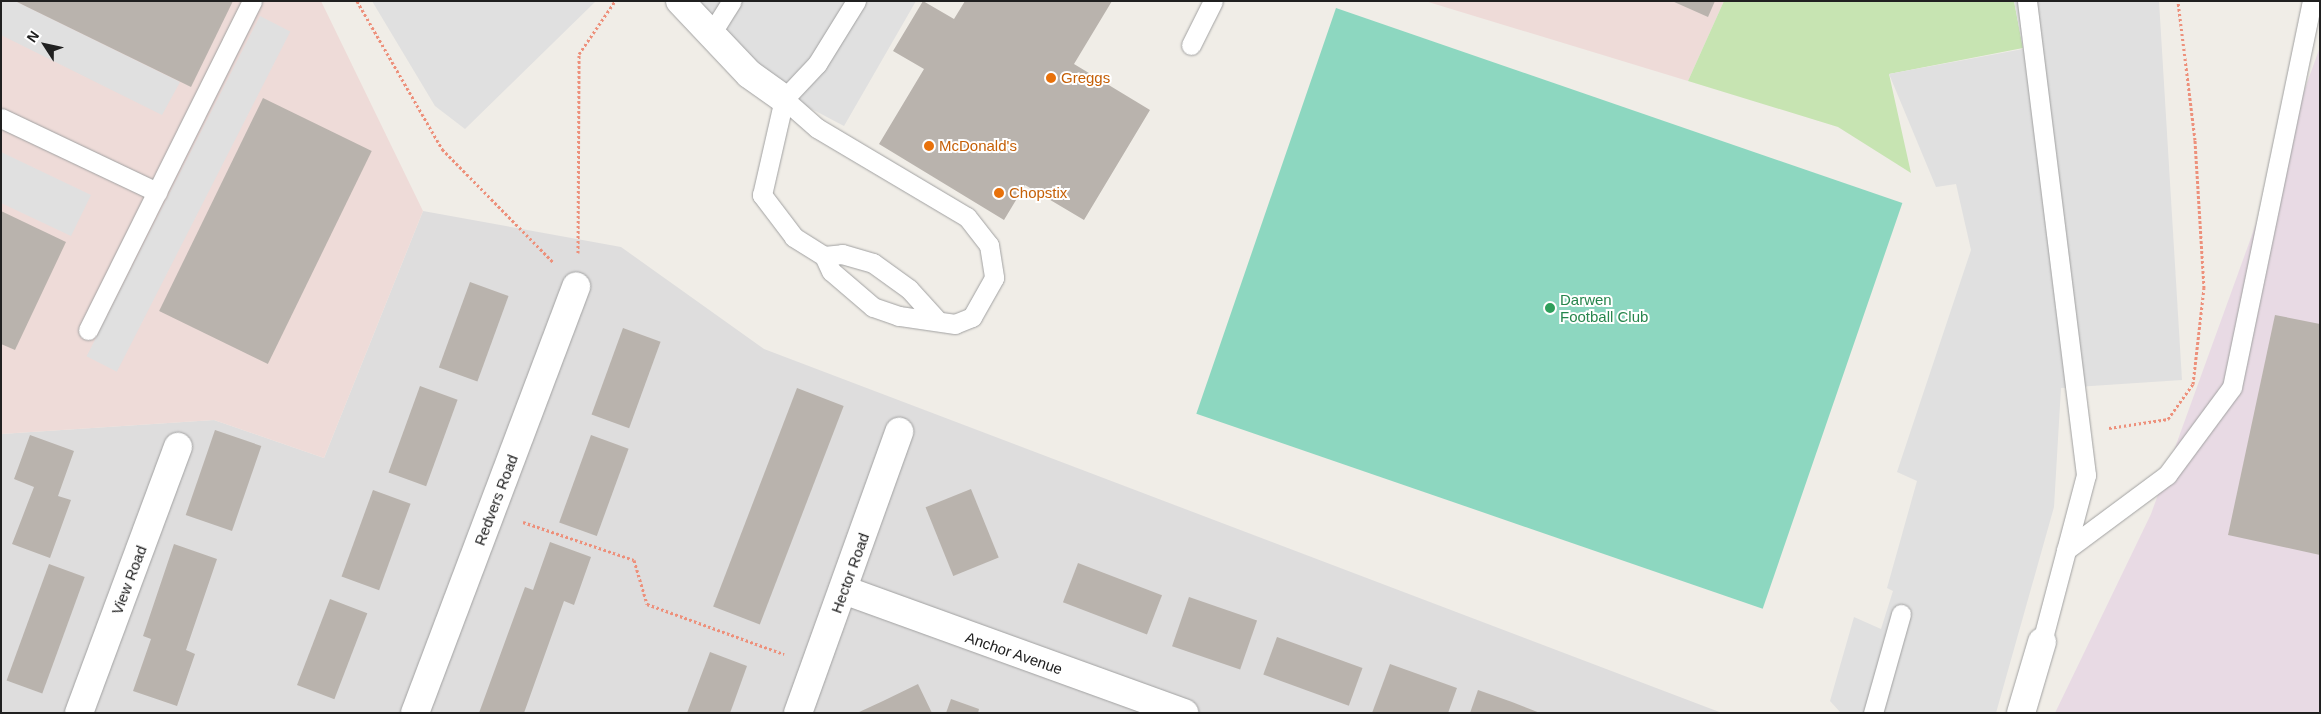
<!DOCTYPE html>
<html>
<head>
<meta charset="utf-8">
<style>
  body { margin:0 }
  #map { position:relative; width:2321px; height:714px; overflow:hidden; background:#f0ede7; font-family:Helvetica,sans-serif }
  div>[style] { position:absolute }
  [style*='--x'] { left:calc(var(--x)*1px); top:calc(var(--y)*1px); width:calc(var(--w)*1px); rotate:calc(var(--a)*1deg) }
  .residential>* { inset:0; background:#dedddd }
  .commercial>* { inset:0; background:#eedbd8 }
  .industrial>* { inset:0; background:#e8dae4 }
  .grass>* { inset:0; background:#c7e4b2 }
  .pitch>* { inset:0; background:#8dd7c0; transform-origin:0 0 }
  .parking>* { inset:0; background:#e0e0e0; transform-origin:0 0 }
  .building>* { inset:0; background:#b9b3ad; transform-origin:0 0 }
  .path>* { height:3px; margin-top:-1.5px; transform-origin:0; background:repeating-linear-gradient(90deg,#ed907b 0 2.5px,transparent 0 5px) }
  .roads { filter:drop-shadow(0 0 1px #a1a1a1) drop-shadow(0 0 1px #a1a1a1) }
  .lane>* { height:19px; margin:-9.5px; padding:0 9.5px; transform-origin:9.5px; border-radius:9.5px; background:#fff }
  .street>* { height:28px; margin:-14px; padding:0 14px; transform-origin:14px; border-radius:14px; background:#fff }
  .dots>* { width:14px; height:14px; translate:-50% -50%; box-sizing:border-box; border:2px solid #fff; border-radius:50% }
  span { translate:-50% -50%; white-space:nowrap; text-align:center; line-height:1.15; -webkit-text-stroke:4px #fff; paint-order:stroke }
  .food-label { font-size:15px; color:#c56008 }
  .left { translate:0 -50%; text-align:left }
  .leisure-label { font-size:15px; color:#27864d }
  .street-label { font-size:15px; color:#202020 }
  .frame { position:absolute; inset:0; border:2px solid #202020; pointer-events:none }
  .north { position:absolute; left:20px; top:20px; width:50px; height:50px; -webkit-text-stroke:4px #fff; paint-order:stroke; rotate:305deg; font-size:14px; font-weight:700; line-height:20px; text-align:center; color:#202020 }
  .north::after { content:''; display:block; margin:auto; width:18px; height:22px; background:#202020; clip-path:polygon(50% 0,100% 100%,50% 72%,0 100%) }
</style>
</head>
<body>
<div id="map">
  <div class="residential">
    <i style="clip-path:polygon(423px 211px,621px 247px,764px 349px,1722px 713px,1px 713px,1px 434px,214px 420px,324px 458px)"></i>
  </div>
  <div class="commercial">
    <i style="clip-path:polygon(1px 1px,321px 1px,423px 211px,324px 458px,214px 420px,1px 434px)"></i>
    <i style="clip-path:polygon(1425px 1px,1724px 1px,1688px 81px)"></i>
  </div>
  <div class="industrial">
    <i style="clip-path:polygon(2320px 47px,2320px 713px,2055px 713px,2151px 514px)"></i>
  </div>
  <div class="grass">
    <i style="clip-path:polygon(1724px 1px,2014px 1px,2023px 48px,1889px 74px,1911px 173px,1838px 127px,1688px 81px)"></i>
  </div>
  <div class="pitch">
    <i style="left:1336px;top:8px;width:599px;height:429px;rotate:19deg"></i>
  </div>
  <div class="parking">
    <i style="clip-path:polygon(1px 1px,15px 1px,180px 82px,162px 115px,1px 35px)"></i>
    <i style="clip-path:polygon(372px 1px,596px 1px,465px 129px,435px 106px)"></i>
    <i style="clip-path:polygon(690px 1px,916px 1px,844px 126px,768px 86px)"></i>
    <i style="clip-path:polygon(2014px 1px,2159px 1px,2182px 380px,2061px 388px,2054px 507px,1996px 713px,1841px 713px,1830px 701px,1854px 617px,1881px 629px,1893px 591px,1887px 588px,1917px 481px,1897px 472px,1971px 250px,1956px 184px,1936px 187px,1889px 74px,2023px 49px)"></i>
    <i style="left:260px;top:16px;width:34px;height:382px;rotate:27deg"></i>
    <i style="clip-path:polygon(1px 152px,91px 195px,71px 236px,1px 203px)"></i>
  </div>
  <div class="building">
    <i style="clip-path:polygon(15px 1px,233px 1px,191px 87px)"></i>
    <i style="clip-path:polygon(923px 1px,954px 19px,965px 1px,1112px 1px,1074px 64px,1150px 110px,1084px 220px,1025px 185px,1004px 220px,879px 144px,924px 69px,893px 51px)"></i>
    <i style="clip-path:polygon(1672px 1px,1715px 1px,1708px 17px)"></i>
    <i style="left:263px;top:98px;width:121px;height:237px;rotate:26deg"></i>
    <i style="clip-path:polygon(1px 211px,66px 242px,15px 350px,1px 344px)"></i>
    <i style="left:470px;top:282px;width:41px;height:91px;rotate:20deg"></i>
    <i style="clip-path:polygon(2275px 315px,2320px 324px,2320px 555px,2228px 535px)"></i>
    <i style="left:623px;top:328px;width:40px;height:92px;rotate:20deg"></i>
    <i style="left:420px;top:386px;width:40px;height:92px;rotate:20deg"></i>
    <i style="left:797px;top:388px;width:50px;height:234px;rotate:21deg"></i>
    <i style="left:215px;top:430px;width:49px;height:90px;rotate:19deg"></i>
    <i style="clip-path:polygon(30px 435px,74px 451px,58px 496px,71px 500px,50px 558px,12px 544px,34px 487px,14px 479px)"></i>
    <i style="left:591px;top:435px;width:40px;height:93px;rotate:20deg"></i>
    <i style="left:971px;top:489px;width:74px;height:49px;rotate:68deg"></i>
    <i style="left:373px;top:490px;width:40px;height:92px;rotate:20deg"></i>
    <i style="clip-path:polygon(550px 542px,591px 557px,574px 605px,564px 601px,524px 713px,479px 713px,525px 587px,533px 590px)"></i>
    <i style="clip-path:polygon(174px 544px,217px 559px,186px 650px,195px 654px,177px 706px,133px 691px,151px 639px,143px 636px)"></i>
    <i style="left:1078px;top:563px;width:90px;height:42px;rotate:21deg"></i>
    <i style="left:49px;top:564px;width:38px;height:124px;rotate:20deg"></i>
    <i style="left:1189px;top:597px;width:72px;height:52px;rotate:19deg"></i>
    <i style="left:330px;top:599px;width:40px;height:92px;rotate:21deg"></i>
    <i style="left:1277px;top:637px;width:91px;height:40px;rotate:20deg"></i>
    <i style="clip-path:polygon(710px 652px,747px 666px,733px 705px,730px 713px,687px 713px)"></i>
    <i style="clip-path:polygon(1390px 664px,1457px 688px,1448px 713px,1372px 713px)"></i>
    <i style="clip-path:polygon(918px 684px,932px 713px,857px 713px,883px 701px)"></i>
    <i style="clip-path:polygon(1478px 690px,1512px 702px,1540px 713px,1470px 713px)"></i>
    <i style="clip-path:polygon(951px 699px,979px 709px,978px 713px,946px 713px)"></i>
  </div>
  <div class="path">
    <i style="--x:357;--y:1;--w:171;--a:60.1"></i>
    <i style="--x:442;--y:149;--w:158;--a:45.5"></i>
    <i style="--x:578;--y:253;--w:199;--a:-89.7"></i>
    <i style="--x:579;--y:54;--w:64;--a:-55.8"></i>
    <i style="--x:2109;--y:428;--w:60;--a:-8.7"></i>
    <i style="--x:2168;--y:419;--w:43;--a:-54.5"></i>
    <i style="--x:2193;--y:384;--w:97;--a:-83.5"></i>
    <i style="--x:2204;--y:288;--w:148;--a:-93.5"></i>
    <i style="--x:2195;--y:140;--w:140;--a:-97"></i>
    <i style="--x:523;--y:522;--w:117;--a:18.9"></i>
    <i style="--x:634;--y:560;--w:46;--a:73.5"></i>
    <i style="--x:647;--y:604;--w:146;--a:20.1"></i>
  </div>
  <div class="roads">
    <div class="lane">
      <i style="--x:2027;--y:1;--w:478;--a:82.9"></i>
      <i style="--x:2086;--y:475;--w:173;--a:104.8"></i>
      <i style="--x:711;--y:34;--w:39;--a:-58"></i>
      <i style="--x:1191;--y:45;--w:49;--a:-63.4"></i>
      <i style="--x:784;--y:99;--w:44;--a:41.3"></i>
      <i style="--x:817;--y:128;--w:174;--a:30.7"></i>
      <i style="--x:967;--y:217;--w:36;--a:52"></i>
      <i style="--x:989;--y:245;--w:33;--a:81"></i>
      <i style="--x:994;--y:278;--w:45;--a:119.4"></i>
      <i style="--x:972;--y:317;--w:18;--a:158"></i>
      <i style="--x:955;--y:324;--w:57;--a:-171.9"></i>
      <i style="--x:899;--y:316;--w:28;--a:-161"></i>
      <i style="--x:873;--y:307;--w:55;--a:-139.4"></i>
      <i style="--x:831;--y:271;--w:17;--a:-115"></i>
      <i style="--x:824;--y:256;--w:36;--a:-148"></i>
      <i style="--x:794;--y:237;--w:53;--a:-127.3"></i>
      <i style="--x:762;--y:195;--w:98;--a:-77.1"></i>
      <i style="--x:784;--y:99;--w:48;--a:-46.7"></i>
      <i style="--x:817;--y:64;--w:74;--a:-58.2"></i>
      <i style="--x:1;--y:118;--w:173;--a:25.4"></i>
      <i style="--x:824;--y:256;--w:18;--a:-6"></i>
      <i style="--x:842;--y:254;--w:32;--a:16"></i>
      <i style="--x:873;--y:263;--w:44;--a:35.8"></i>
      <i style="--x:909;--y:289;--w:40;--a:48"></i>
      <i style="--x:88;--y:330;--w:368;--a:-63.5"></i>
      <i style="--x:2066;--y:550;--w:126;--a:-36.6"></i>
      <i style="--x:2167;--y:475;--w:109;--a:-53.5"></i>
      <i style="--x:2232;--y:387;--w:394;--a:-78.3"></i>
      <i style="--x:1873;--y:713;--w:103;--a:-74.2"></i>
    </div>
    <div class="street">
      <i style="--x:680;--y:1;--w:100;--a:46.6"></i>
      <i style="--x:749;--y:74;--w:43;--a:35.5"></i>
      <i style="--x:844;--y:590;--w:362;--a:19.9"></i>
      <i style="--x:79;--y:713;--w:284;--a:-69.6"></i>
      <i style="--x:415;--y:713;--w:456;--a:-69.3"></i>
      <i style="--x:798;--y:713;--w:299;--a:-70.2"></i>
      <i style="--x:2021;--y:713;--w:74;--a:-73.5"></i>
    </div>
  </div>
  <div class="dots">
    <i style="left:1051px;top:78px;background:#e8710a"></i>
    <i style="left:929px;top:146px;background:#e8710a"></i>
    <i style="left:999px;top:193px;background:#e8710a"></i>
    <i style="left:1550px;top:308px;background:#2e9e5b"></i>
  </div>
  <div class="food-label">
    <span class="left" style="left:1061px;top:78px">Greggs</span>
    <span class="left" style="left:939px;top:146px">McDonald's</span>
    <span class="left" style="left:1009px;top:193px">Chopstix</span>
  </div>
  <div class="leisure-label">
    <span class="left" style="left:1560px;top:308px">Darwen<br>Football Club</span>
  </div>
  <div class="street-label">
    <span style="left:496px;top:500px;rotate:-69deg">Redvers Road</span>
    <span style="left:850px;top:573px;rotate:-70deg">Hector Road</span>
    <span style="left:129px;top:580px;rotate:-69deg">View Road</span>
    <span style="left:1014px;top:653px;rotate:19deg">Anchor Avenue</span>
  </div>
  <div class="frame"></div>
  <div class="north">N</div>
</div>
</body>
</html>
